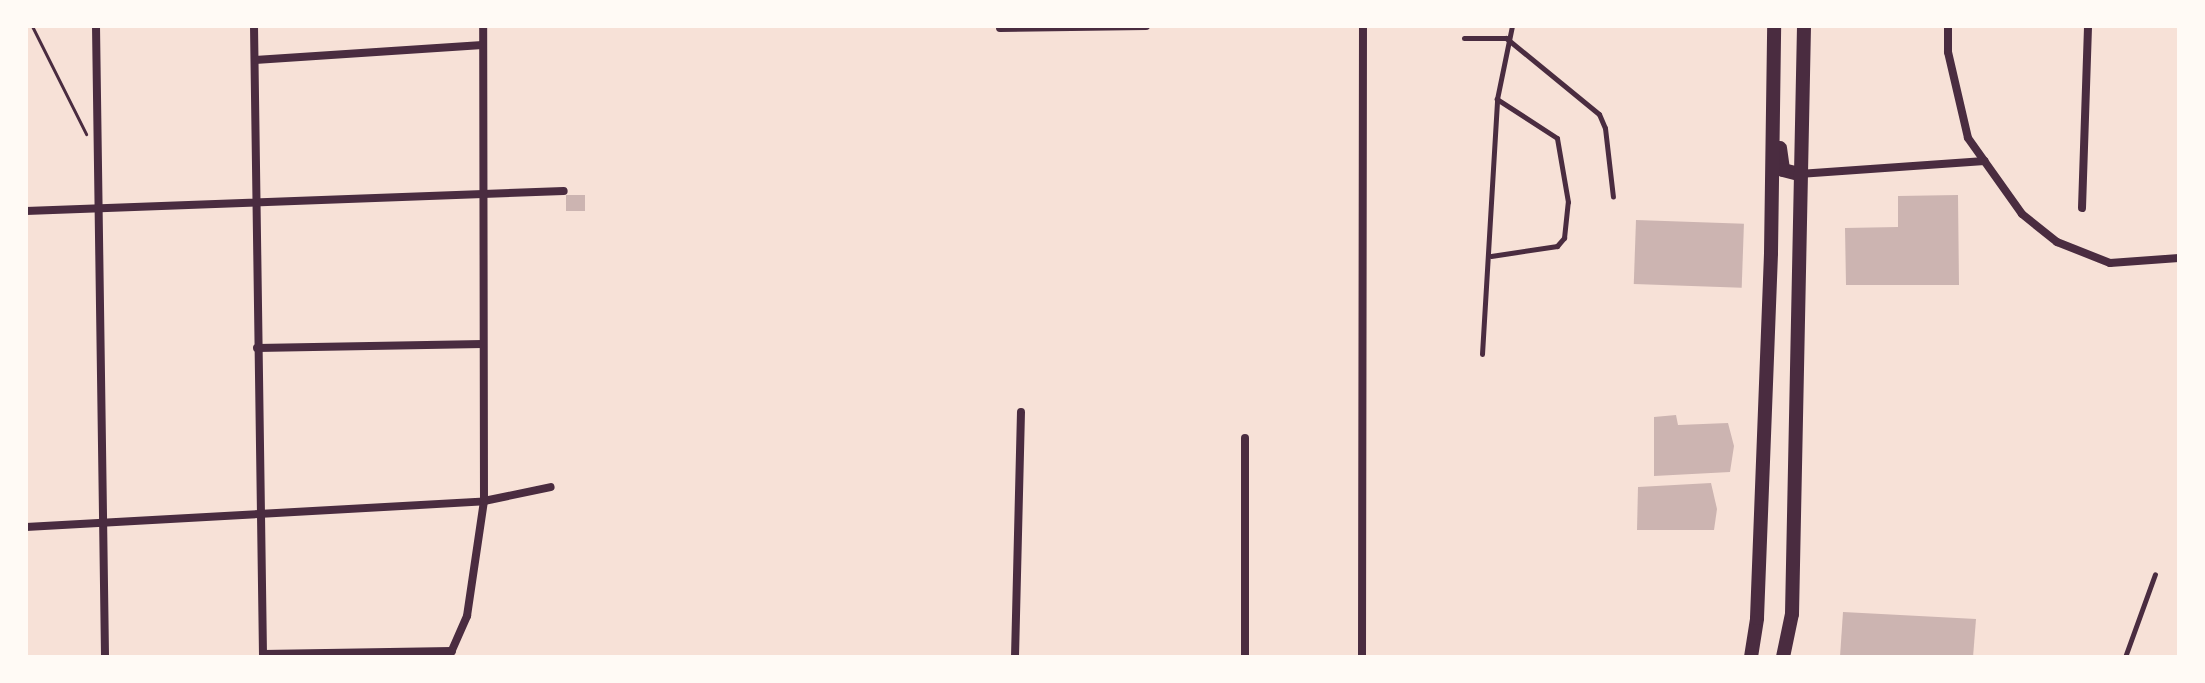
<!DOCTYPE html>
<html>
<head>
<meta charset="utf-8">
<style>
  body { margin:0 }
  #map { position:relative; width:2205px; height:683px; overflow:hidden; background:#f7e1d7; font-family:Cabin,sans-serif }
  div>[style] { position:absolute }
  [style*='--x'] { left:calc(var(--x)*1px); top:calc(var(--y)*1px); width:calc(var(--w)*1px); rotate:calc(var(--a)*1deg) }
  .building>* { inset:0; background:#ccb4b1; transform-origin:0 0 }
  .path>* { height:3px; margin:-1.5px; padding:0 1.5px; transform-origin:1.5px; border-radius:1.5px; background:#4a2c40 }
  .service>* { height:5px; margin:-2.5px; padding:0 2.5px; transform-origin:2.5px; border-radius:2.5px; background:#4a2c40 }
  .minor>* { height:8px; margin:-4px; padding:0 4px; transform-origin:4px; border-radius:4px; background:#4a2c40 }
  .secondary>* { height:14px; margin:-7px; padding:0 7px; transform-origin:7px; border-radius:7px; background:#4a2c40 }
  span { translate:-50% -50%; white-space:nowrap; text-align:center; line-height:1.15; -webkit-text-stroke:8px #fffaf5; paint-order:stroke }
  .frame { position:absolute; inset:0; border:28px solid #fffaf5; pointer-events:none }
</style>
</head>
<body>
<div id="map">
  <div class="building">
    <i style="left:566px;top:195px;width:19px;height:16px"></i>
    <i style="clip-path:polygon(1958px 195px,1959px 285px,1846px 285px,1845px 228px,1898px 227px,1898px 196px)"></i>
    <i style="left:1636px;top:220px;width:108px;height:64px;rotate:2deg"></i>
    <i style="clip-path:polygon(1676px 415px,1678px 425px,1728px 423px,1734px 446px,1730px 472px,1654px 476px,1654px 417px)"></i>
    <i style="clip-path:polygon(1711px 483px,1717px 509px,1714px 530px,1637px 530px,1638px 487px)"></i>
    <i style="clip-path:polygon(1843px 612px,1976px 619px,1973px 657px,1840px 657px)"></i>
  </div>
  <div class="path">
    <i style="--x:32;--y:26;--w:121;--a:63.4"></i>
  </div>
  <div class="service">
    <i style="--x:1464;--y:38;--w:42;--a:0"></i>
    <i style="--x:1506;--y:38;--w:120;--a:39.3"></i>
    <i style="--x:1599;--y:114;--w:15;--a:67"></i>
    <i style="--x:1605;--y:128;--w:69;--a:83.4"></i>
    <i style="--x:1491;--y:256;--w:67;--a:-8.6"></i>
    <i style="--x:1557;--y:246;--w:11;--a:-49"></i>
    <i style="--x:1564;--y:238;--w:36;--a:-84"></i>
    <i style="--x:1568;--y:202;--w:65;--a:-99.8"></i>
    <i style="--x:1557;--y:138;--w:72;--a:-147"></i>
    <i style="--x:1497;--y:99;--w:75;--a:-78.4"></i>
    <i style="--x:1482;--y:354;--w:255;--a:-86.6"></i>
    <i style="--x:2125;--y:657;--w:88;--a:-70.1"></i>
  </div>
  <div class="minor">
    <i style="--x:96;--y:26;--w:631;--a:89.18"></i>
    <i style="--x:254;--y:26;--w:631;--a:89.18"></i>
    <i style="--x:1948;--y:26;--w:26;--a:90"></i>
    <i style="--x:1948;--y:52;--w:88;--a:76.9"></i>
    <i style="--x:1968;--y:138;--w:93;--a:54.6"></i>
    <i style="--x:2022;--y:214;--w:45;--a:38.7"></i>
    <i style="--x:2057;--y:242;--w:57;--a:21.6"></i>
    <i style="--x:2110;--y:263;--w:69;--a:-4.1"></i>
    <i style="--x:1000;--y:28;--w:146;--a:-0.8"></i>
    <i style="--x:255;--y:60;--w:228;--a:-3.8"></i>
    <i style="--x:1799;--y:174;--w:186;--a:-4"></i>
    <i style="--x:2082;--y:208;--w:182;--a:-88.1"></i>
    <i style="--x:26;--y:211;--w:538;--a:-2.13"></i>
    <i style="--x:257;--y:348;--w:226;--a:-1"></i>
    <i style="--x:26;--y:527;--w:459;--a:-3.2"></i>
    <i style="--x:484;--y:501;--w:68;--a:-11.8"></i>
    <i style="--x:263;--y:654;--w:189;--a:-0.9"></i>
    <i style="--x:449;--y:657;--w:45;--a:-66.3"></i>
    <i style="--x:467;--y:616;--w:116;--a:-81.6"></i>
    <i style="--x:484;--y:501;--w:475;--a:-90.1"></i>
    <i style="--x:1015;--y:657;--w:245;--a:-88.6"></i>
    <i style="--x:1245;--y:657;--w:219;--a:-90"></i>
    <i style="--x:1362;--y:657;--w:631;--a:-89.91"></i>
  </div>
  <div class="secondary">
    <i style="--x:1780;--y:148;--w:22;--a:82"></i>
    <i style="--x:1783;--y:170;--w:16;--a:14"></i>
    <i style="--x:1751;--y:657;--w:39;--a:-81"></i>
    <i style="--x:1757;--y:618;--w:365;--a:-87.8"></i>
    <i style="--x:1771;--y:253;--w:227;--a:-89.2"></i>
    <i style="--x:1783;--y:657;--w:44;--a:-78.2"></i>
    <i style="--x:1792;--y:614;--w:588;--a:-88.83"></i>
  </div>
  <div class="frame"></div>
</div>
</body>
</html>
